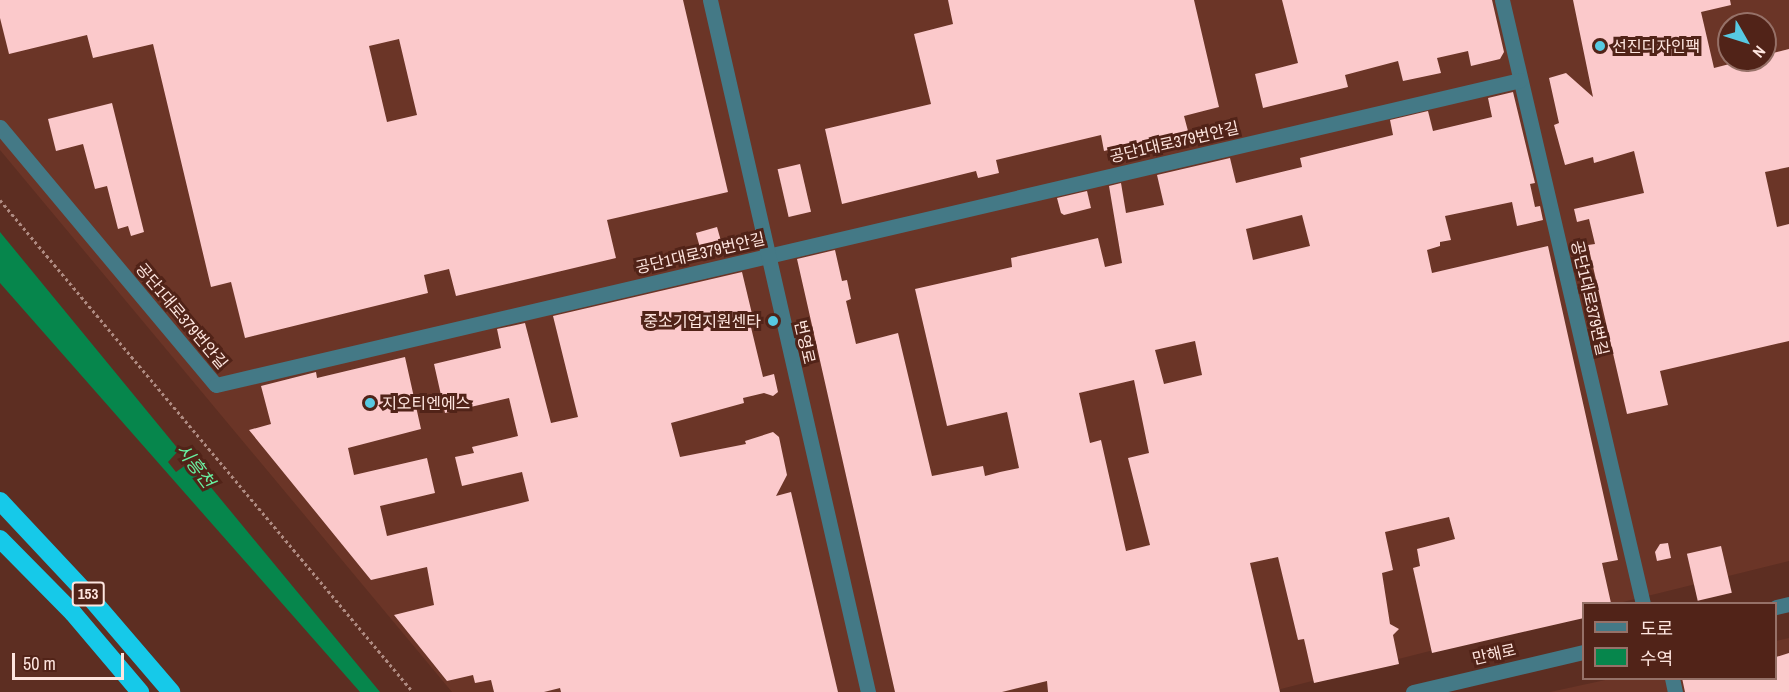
<!DOCTYPE html>
<html>
<head>
<meta charset="utf-8">
<style>
  body { margin:0 }
  #map { position:relative; width:1789px; height:692px; overflow:hidden; background:#5d2e22; font-family:"Archivo Narrow","Noto Sans KR",sans-serif }
  div>[style] { position:absolute }
  [style*='--x'] { left:calc(var(--x)*1px); top:calc(var(--y)*1px); width:calc(var(--w)*1px); rotate:calc(var(--a)*1deg) }
  .built>* { inset:0; background:#6b3527 }
  .water>* { inset:0; background:#06864c }
  .building>* { inset:0; background:#fbc9cb; transform-origin:0 0 }
  .path>* { height:3px; margin-top:-1.5px; transform-origin:0; background:repeating-linear-gradient(90deg,#af8b82 0 3px,transparent 0 6px) }
  .minor>* { height:15px; margin:-7.5px; padding:0 7.5px; transform-origin:7.5px; border-radius:7.5px; background:#447986 }
  .tertiary>* { height:15px; margin:-7.5px; padding:0 7.5px; transform-origin:7.5px; border-radius:7.5px; background:#447986 }
  .motorway>* { height:18px; margin:-9px; padding:0 9px; transform-origin:9px; border-radius:9px; background:#16c9e9 }
  .dots>* { width:16px; height:16px; translate:-50% -50%; box-sizing:border-box; border:3px solid #512318; border-radius:50% }
  span { translate:-50% -50%; white-space:nowrap; text-align:center; line-height:1.15; -webkit-text-stroke:6px #512318; paint-order:stroke }
  .shield-label span { padding:2px 4px; background:#512318; border:2px solid; border-radius:4px; -webkit-text-stroke-width:0 }
  .shield-label { font-size:15px; color:#fee5df; font-weight:700 }
  .poi-label { font-size:16px; color:#fee5df }
  .left { translate:0 -50%; text-align:left }
  .right { translate:-100% -50%; text-align:right }
  .street-label { font-size:16px; color:#fee5df }
  .water-label { font-size:18px; color:#69efa0; font-style:italic }
  .legend { position:absolute; left:1582px; top:602px; width:195px; height:78px; box-sizing:border-box; background:#512318; border:2px solid #967168; margin:0; padding:8px 10px; list-style:none; font-size:18px; color:#fee5df }
  .legend li { display:flex; align-items:center; gap:12px; height:30px }
  .legend b { width:30px; border:2px solid #967168 }
  .north { position:absolute; left:1717px; top:12px; width:60px; height:60px; box-sizing:border-box; background:#512318; border:2px solid #967168; border-radius:50%; rotate:129deg; font-size:16px; font-weight:700; line-height:24px; text-align:center; color:#fee5df }
  .north::after { content:''; display:block; margin:auto; width:21px; height:27px; background:#57c9e2; clip-path:polygon(50% 0,100% 100%,50% 72%,0 100%) }
  .scale { position:absolute; left:12px; top:653px; width:112px; height:27px; box-sizing:border-box; border:3px solid #fee5df; border-top:0; padding-left:8px; font-size:18px; line-height:21px; white-space:nowrap; color:#fee5df; -webkit-text-stroke:4px #512318; paint-order:stroke }
</style>
</head>
<body>
<div id="map">
  <div class="built">
    <i style="clip-path:polygon(evenodd,0 0,1789px 0,1789px 561px,1619px 603px,1584px 604px,1583px 612px,1269px 692px,452px 692px,0 150px,0 0,1729px 24px,1765px 24px,1765px 60px,1729px 60px,1729px 24px)"></i>
    <i style="clip-path:polygon(1789px 638px,1789px 692px,1550px 692px,1610px 679px,1776px 678px,1776px 641px)"></i>
  </div>
  <div class="water">
    <i style="clip-path:polygon(0 232px,179px 450px,168px 462px,176px 472px,190px 462px,380px 692px,360px 692px,0 283px)"></i>
  </div>
  <div class="building">
    <i style="clip-path:polygon(evenodd,0 0,683px 0,728px 192px,607px 220px,616px 258px,456px 296px,449px 269px,424px 275px,428px 293px,245px 338px,231px 282px,211px 287px,153px 44px,93px 58px,87px 35px,9px 54px,0 18px,0 0,399px 39px,417px 115px,387px 122px,369px 46px,399px 39px)"></i>
    <i style="clip-path:polygon(948px 0,1194px 0,1219px 107px,1184px 116px,1188px 131px,1104px 151px,1101px 135px,996px 160px,999px 173px,978px 178px,976px 171px,842px 204px,825px 129px,931px 104px,914px 34px,953px 24px)"></i>
    <i style="clip-path:polygon(1282px 0,1492px 0,1504px 52px,1500px 59px,1471px 66px,1468px 51px,1437px 58px,1441px 73px,1403px 81px,1398px 61px,1345px 75px,1348px 87px,1263px 108px,1255px 74px,1298px 63px)"></i>
    <i style="clip-path:polygon(1573px 0,1730px 0,1731px 5px,1701px 12px,1714px 68px,1745px 60px,1765px 60px,1765px 55px,1789px 49px,1789px 167px,1765px 172px,1777px 227px,1789px 224px,1789px 341px,1660px 371px,1668px 405px,1627px 414px,1588px 245px,1595px 244px,1589px 219px,1577px 222px,1574px 209px,1644px 193px,1634px 151px,1594px 163px,1593px 157px,1565px 165px,1554px 125px,1559px 123px,1549px 78px,1566px 73px,1593px 97px)"></i>
    <i style="clip-path:polygon(evenodd,1513px 92px,1535px 183px,1530px 184px,1535px 207px,1540px 206px,1543px 220px,1517px 226px,1512px 202px,1445px 216px,1451px 240px,1440px 242px,1440px 246px,1427px 250px,1432px 273px,1548px 246px,1618px 560px,1602px 563px,1611px 603px,1584px 603px,1584px 618px,1432px 653px,1413px 568px,1420px 566px,1417px 549px,1455px 539px,1449px 517px,1385px 532px,1393px 570px,1382px 573px,1390px 624px,1399px 629px,1393px 635px,1399px 664px,1314px 683px,1304px 639px,1298px 640px,1278px 557px,1250px 563px,1280px 692px,1048px 692px,1047px 681px,1002px 692px,895px 692px,797px 259px,835px 250px,842px 281px,847px 280px,851px 299px,846px 301px,856px 344px,898px 333px,932px 476px,983px 466px,985px 476px,1000px 472px,1019px 468px,1007px 412px,947px 426px,915px 289px,1012px 267px,1011px 258px,1098px 238px,1105px 267px,1122px 263px,1109px 186px,1121px 183px,1126px 213px,1164px 205px,1157px 175px,1230px 158px,1236px 183px,1302px 167px,1300px 158px,1393px 135px,1390px 120px,1428px 111px,1433px 131px,1492px 117px,1488px 98px,1513px 92px,1302px 215px,1310px 246px,1253px 260px,1246px 229px,1302px 215px,1513px 92px,1195px 341px,1202px 375px,1164px 384px,1155px 350px,1195px 341px,1513px 92px,1134px 380px,1149px 453px,1128px 458px,1150px 545px,1126px 551px,1101px 440px,1090px 443px,1079px 393px,1134px 380px)"></i>
    <i style="clip-path:polygon(112px 103px,144px 232px,131px 236px,128px 226px,118px 229px,107px 186px,95px 189px,83px 144px,56px 151px,48px 119px)"></i>
    <i style="left:800px;top:164px;width:49px;height:23px;rotate:77deg"></i>
    <i style="clip-path:polygon(1087px 191px,1091px 208px,1064px 215px,1061px 213px,1057px 198px)"></i>
    <i style="left:717px;top:227px;width:15px;height:22px;rotate:74deg"></i>
    <i style="clip-path:polygon(742px 272px,753px 318px,749px 319px,763px 377px,774px 374px,778px 392px,773px 396px,764px 393px,743px 398px,744px 403px,671px 423px,680px 457px,746px 444px,745px 441px,773px 432px,779px 437px,787px 475px,776px 496px,791px 492px,838px 692px,561px 692px,560px 688px,544px 692px,494px 692px,491px 680px,475px 683px,473px 675px,447px 681px,394px 615px,434px 605px,427px 567px,371px 580px,249px 430px,271px 424px,261px 386px,316px 372px,317px 378px,405px 357px,421px 429px,348px 448px,354px 475px,427px 458px,435px 493px,380px 506px,387px 536px,529px 501px,522px 472px,462px 486px,455px 457px,474px 453px,472px 447px,518px 436px,509px 398px,445px 413px,434px 364px,501px 348px,497px 329px,525px 323px,551px 423px,578px 417px,553px 316px)"></i>
    <i style="clip-path:polygon(1668px 543px,1671px 558px,1657px 561px,1655px 552px,1660px 544px)"></i>
    <i style="left:1721px;top:546px;width:48px;height:35px;rotate:77deg"></i>
    <i style="clip-path:polygon(1789px 653px,1789px 692px,1685px 692px,1682px 678px,1776px 678px,1776px 657px)"></i>
  </div>
  <div class="path">
    <i style="--x:0;--y:200;--w:642;--a:49.99"></i>
  </div>
  <div class="minor">
    <i style="--x:1502;--y:0;--w:620;--a:76.86"></i>
    <i style="--x:0;--y:127;--w:336;--a:50.1"></i>
    <i style="--x:216;--y:385;--w:1339;--a:-13.16"></i>
    <i style="--x:1672;--y:678;--w:14;--a:78"></i>
  </div>
  <div class="tertiary">
    <i style="--x:710;--y:0;--w:710;--a:77.14"></i>
    <i style="--x:1776;--y:607;--w:13;--a:-13"></i>
    <i style="--x:1413;--y:692;--w:176;--a:-13.2"></i>
  </div>
  <div class="motorway">
    <i style="--x:0;--y:501;--w:129;--a:46.9"></i>
    <i style="--x:88;--y:595;--w:128;--a:49.4"></i>
    <i style="--x:0;--y:539;--w:104;--a:45.4"></i>
    <i style="--x:73;--y:613;--w:104;--a:49.7"></i>
  </div>
  <div class="dots">
    <i style="left:1600px;top:46px;background:#57c9e2"></i>
    <i style="left:773px;top:321px;background:#57c9e2"></i>
    <i style="left:370px;top:403px;background:#57c9e2"></i>
  </div>
  <div class="shield-label">
    <span style="left:88px;top:594px">153</span>
  </div>
  <div class="poi-label">
    <span class="left" style="left:1612px;top:46px">선진디자인팩</span>
    <span class="right" style="left:761px;top:321px">중소기업지원센타</span>
    <span class="left" style="left:382px;top:403px">지오티엔에스</span>
  </div>
  <div class="street-label">
    <span style="left:1174px;top:142px;rotate:-13deg">공단1대로379번안길</span>
    <span style="left:700px;top:253px;rotate:-13deg">공단1대로379번안길</span>
    <span style="left:1590px;top:298px;rotate:77deg">공단1대로379번길</span>
    <span style="left:182px;top:316px;rotate:50deg">공단1대로379번안길</span>
    <span style="left:805px;top:342px;rotate:77deg">번영로</span>
    <span style="left:1494px;top:654px;rotate:-13deg">만해로</span>
  </div>
  <div class="water-label">
    <span style="left:195px;top:466px;rotate:53deg">시흥천</span>
  </div>
  <ul class="legend">
  <li><b style="height:8px;background:#447986"></b>도로</li>
  <li><b style="height:16px;background:#06864c"></b>수역</li>
  </ul>
  <div class="north">N</div>
  <div class="scale">50 m</div>
</div>
</body>
</html>
